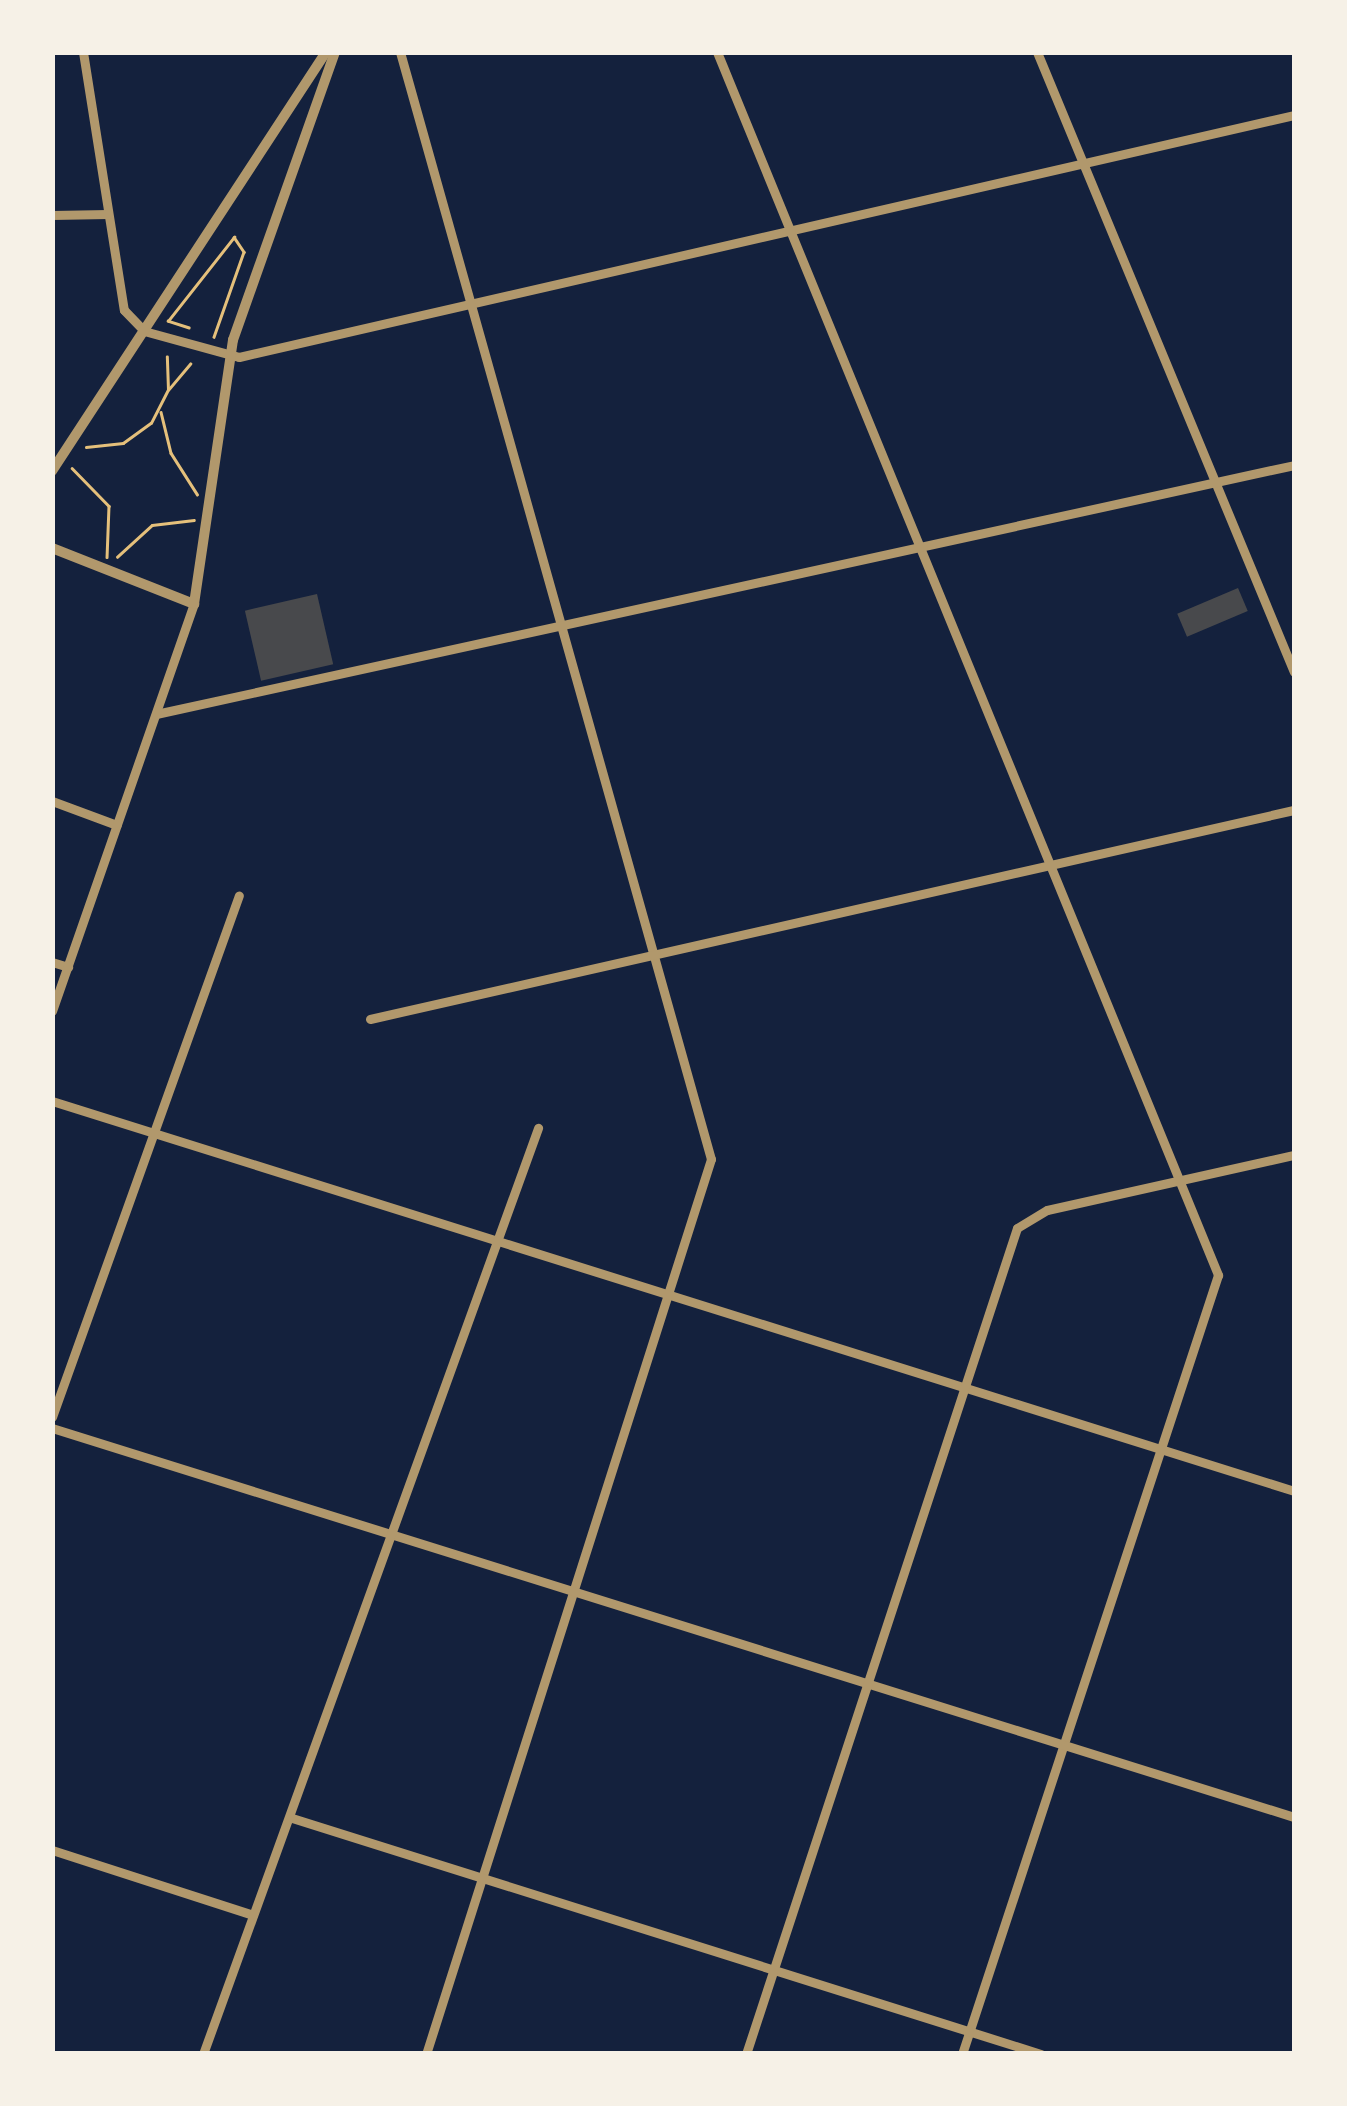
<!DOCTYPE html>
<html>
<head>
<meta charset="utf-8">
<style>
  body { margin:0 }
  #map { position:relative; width:1347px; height:2106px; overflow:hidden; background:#14213d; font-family:"Source Serif 4",serif }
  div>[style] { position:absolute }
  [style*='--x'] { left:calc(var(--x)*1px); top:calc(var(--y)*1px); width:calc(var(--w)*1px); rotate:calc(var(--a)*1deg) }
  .building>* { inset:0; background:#48494c; transform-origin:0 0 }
  .path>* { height:2.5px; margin:-1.25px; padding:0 1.25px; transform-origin:1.25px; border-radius:1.25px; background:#e5c07b }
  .minor>* { height:9px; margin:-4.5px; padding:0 4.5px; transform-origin:4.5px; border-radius:4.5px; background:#b1986c }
  .tertiary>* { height:10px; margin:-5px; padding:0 5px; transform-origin:5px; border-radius:5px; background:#b1986c }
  span { translate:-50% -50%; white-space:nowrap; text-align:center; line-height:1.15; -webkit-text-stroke:9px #f6f1e7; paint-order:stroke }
  .frame { position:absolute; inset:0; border:55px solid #f6f1e7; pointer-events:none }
</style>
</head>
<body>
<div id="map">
  <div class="building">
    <i style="left:1238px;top:588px;width:25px;height:66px;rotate:67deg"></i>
    <i style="left:317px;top:594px;width:72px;height:74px;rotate:77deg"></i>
  </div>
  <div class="path">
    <i style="--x:189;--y:328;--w:22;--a:-162"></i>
    <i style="--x:168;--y:321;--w:107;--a:-51.8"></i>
    <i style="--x:234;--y:237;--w:18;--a:56"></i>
    <i style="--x:244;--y:252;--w:90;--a:109.4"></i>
    <i style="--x:169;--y:389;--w:33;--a:-50"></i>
    <i style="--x:161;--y:412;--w:42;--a:76.3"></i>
    <i style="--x:171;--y:453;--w:49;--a:57.6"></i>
    <i style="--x:86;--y:447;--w:37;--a:-6"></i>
    <i style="--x:123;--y:443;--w:34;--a:-36"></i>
    <i style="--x:151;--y:423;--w:37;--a:-63"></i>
    <i style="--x:168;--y:390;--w:33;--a:-92"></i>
    <i style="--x:72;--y:468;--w:53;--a:45.8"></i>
    <i style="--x:109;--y:506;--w:51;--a:92.2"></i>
    <i style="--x:117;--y:557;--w:47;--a:-42.4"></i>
    <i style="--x:152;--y:525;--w:42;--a:-6.8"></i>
  </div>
  <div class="minor">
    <i style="--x:83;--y:52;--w:261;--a:81"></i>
    <i style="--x:124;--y:310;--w:29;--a:46"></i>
    <i style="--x:144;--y:331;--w:98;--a:15.3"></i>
    <i style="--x:239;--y:357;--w:1082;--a:-12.92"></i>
    <i style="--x:400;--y:52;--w:1150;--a:74.31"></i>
    <i style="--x:711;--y:1159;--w:939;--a:107.66"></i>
    <i style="--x:717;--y:52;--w:1322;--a:67.72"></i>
    <i style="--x:1218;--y:1275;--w:820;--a:108.19"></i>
    <i style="--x:1037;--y:52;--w:671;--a:67.49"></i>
    <i style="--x:52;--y:215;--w:56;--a:-1"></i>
    <i style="--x:156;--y:714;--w:1165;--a:-12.34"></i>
    <i style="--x:52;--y:801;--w:69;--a:20.3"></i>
    <i style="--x:52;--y:962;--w:17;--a:17"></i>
    <i style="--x:52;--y:1011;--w:431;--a:-70.8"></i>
    <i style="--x:370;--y:1019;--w:947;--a:-12.75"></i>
    <i style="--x:52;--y:1101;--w:1302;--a:17.43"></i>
    <i style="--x:52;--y:1417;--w:554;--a:-70.29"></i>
    <i style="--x:52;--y:1428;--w:1301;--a:17.39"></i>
    <i style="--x:292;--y:1818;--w:785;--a:17.49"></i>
    <i style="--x:52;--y:1850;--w:211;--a:17.9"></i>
    <i style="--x:203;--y:2054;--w:985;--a:-70.11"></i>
    <i style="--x:746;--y:2054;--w:869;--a:-71.84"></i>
    <i style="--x:1017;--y:1228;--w:35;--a:-31"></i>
    <i style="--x:1047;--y:1210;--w:253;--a:-12.6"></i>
  </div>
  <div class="tertiary">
    <i style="--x:52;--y:471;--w:501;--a:-56.82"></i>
    <i style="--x:52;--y:548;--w:153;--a:21.5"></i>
    <i style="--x:194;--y:604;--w:267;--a:-81.6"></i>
    <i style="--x:233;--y:340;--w:306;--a:-70.5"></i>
  </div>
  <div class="frame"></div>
</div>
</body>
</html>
